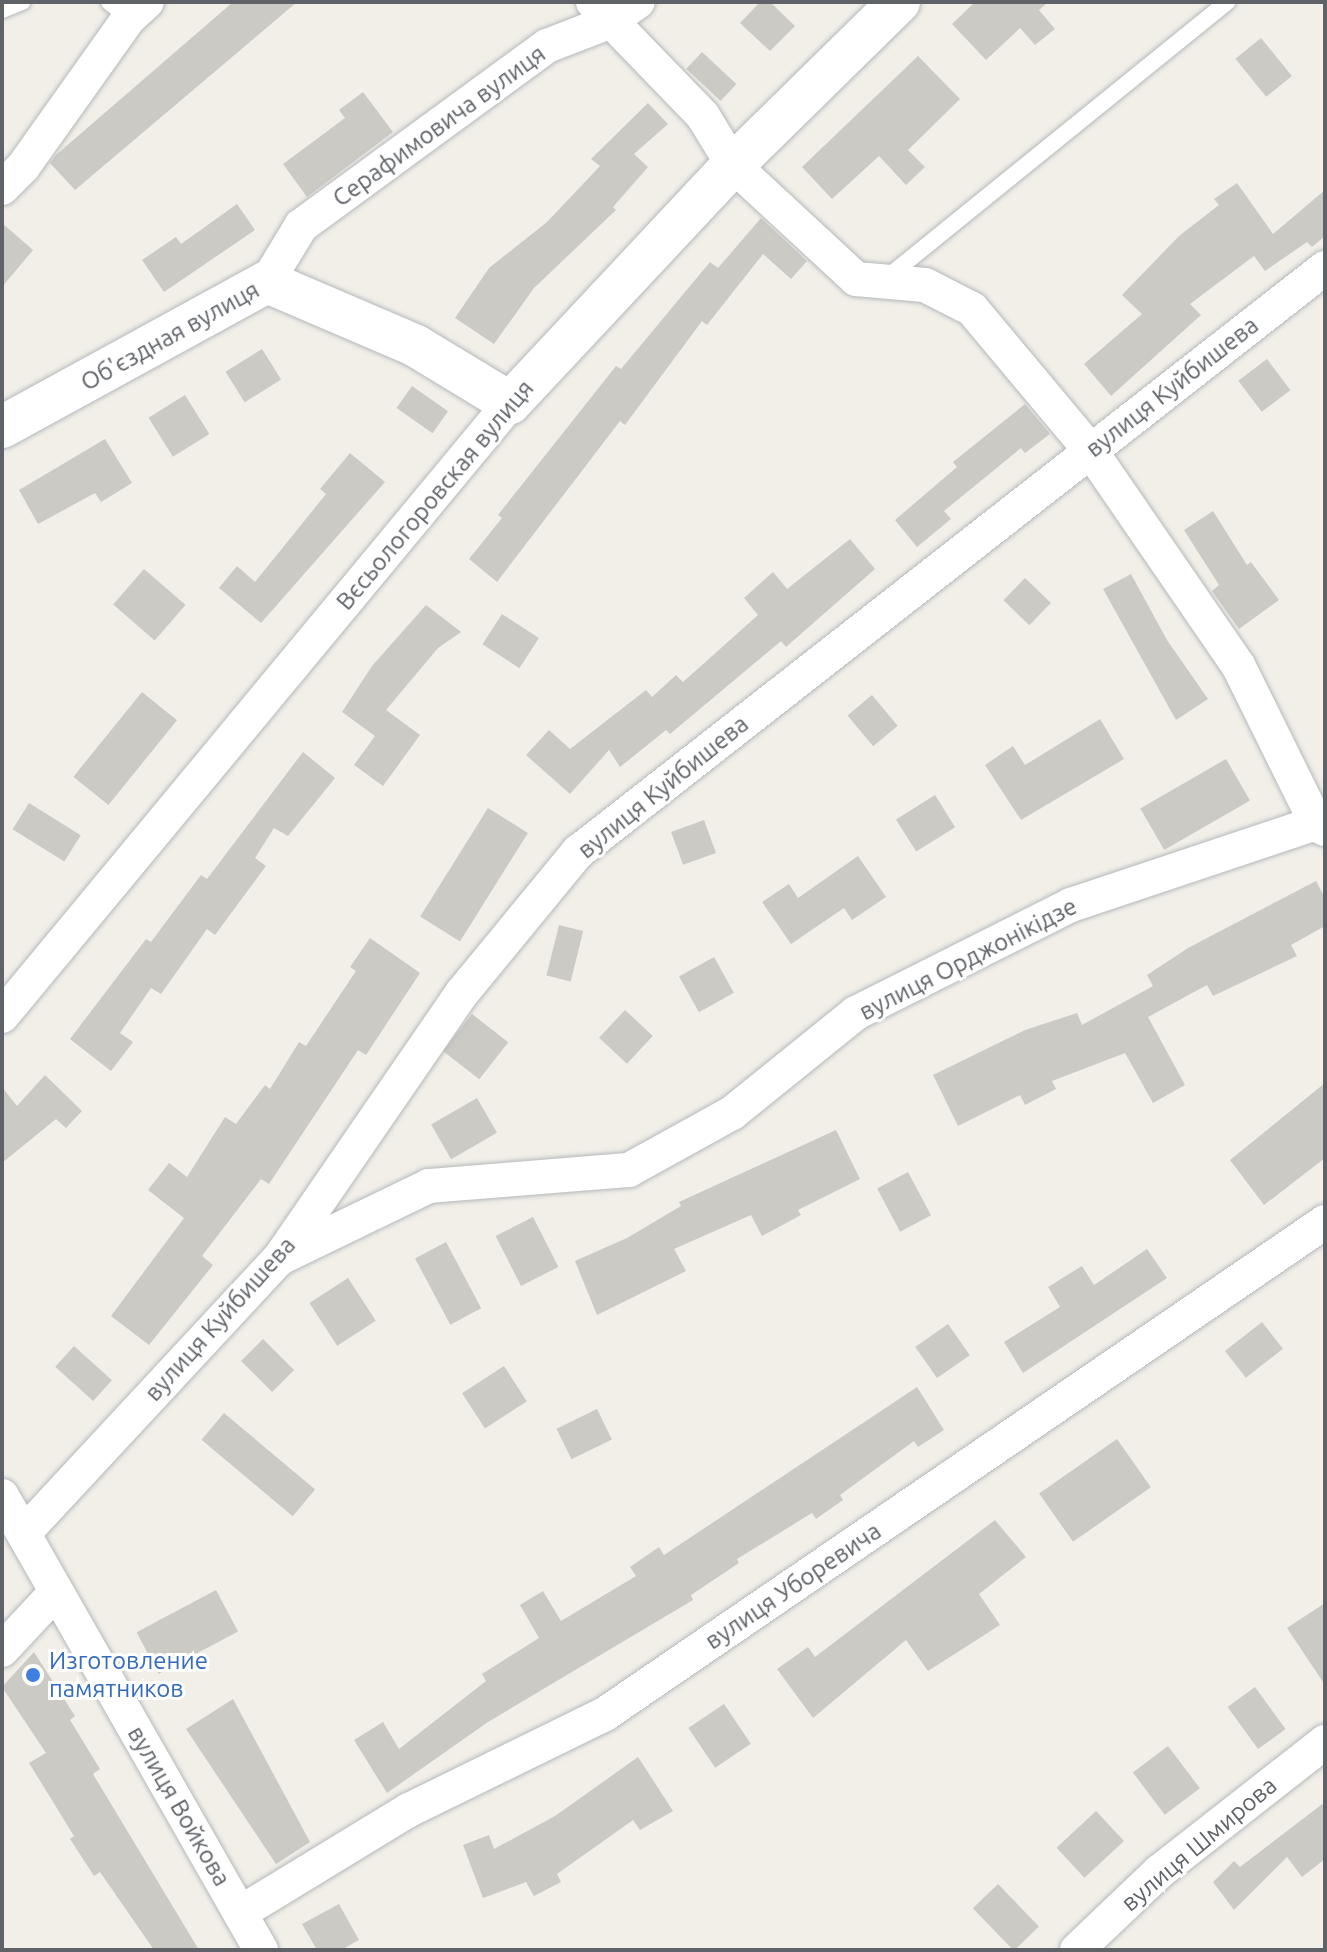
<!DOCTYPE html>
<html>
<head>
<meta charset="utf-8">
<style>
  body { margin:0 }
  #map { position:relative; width:1327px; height:1952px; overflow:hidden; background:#f1efe8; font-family:Ubuntu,sans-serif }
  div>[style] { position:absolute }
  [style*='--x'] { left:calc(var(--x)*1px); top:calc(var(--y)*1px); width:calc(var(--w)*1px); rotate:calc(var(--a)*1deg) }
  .building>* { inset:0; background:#cccac5; transform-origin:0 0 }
  .roads { filter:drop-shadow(0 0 2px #b5b8bc) drop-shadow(0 0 2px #b5b8bc) }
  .service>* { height:16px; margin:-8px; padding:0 8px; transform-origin:8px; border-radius:8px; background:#fff }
  .minor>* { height:34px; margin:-17px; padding:0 17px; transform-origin:17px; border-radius:17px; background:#fff }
  .tertiary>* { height:42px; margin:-21px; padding:0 21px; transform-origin:21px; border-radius:21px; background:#fff }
  .dots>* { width:22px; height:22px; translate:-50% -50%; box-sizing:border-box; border:4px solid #fff; border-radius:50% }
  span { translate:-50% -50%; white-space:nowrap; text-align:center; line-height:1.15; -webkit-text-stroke:6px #fff; paint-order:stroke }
  .street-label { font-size:24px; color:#5f6368 }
  .shop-label { font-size:24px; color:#366cbe }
  .left { translate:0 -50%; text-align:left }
  .frame { position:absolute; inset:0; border:4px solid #5f6368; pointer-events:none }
</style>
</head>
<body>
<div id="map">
  <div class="building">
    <i style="clip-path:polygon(233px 2px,297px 2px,75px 190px,50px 163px,56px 155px)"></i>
    <i style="clip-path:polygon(760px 2px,770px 2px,795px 26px,770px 51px,740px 23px)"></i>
    <i style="clip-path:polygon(975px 2px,1048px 2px,1039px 10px,1055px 29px,1035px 45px,1020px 28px,986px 60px,952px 24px)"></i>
    <i style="left:1261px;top:38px;width:49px;height:33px;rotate:51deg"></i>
    <i style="left:702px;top:52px;width:47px;height:23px;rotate:43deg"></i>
    <i style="clip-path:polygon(918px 56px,960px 99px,908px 150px,925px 167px,906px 185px,879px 156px,832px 199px,802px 167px)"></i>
    <i style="clip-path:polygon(363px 92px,393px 132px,307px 197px,283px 164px,345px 118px,339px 110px)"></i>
    <i style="clip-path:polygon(648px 103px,668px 124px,634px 154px,648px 167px,613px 207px,616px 210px,534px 288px,494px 344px,455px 318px,489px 268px,547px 222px,600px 166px,591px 159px)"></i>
    <i style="clip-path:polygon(1237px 183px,1273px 234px,1325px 190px,1325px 236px,1312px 247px,1307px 242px,1265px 271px,1254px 256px,1190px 304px,1201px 315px,1111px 396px,1084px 364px,1142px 314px,1122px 295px,1179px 236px,1219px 205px,1214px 199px)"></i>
    <i style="clip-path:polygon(237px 204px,255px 230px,164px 292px,142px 260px,176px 237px,181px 244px)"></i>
    <i style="clip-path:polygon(761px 218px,807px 261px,791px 279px,763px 254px,707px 325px,702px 321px,625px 425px,620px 421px,497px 582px,469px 559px,502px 518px,498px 515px,616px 366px,621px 369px,710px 262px,718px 268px)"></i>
    <i style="clip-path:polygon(2px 223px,33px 250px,2px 287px)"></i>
    <i style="left:262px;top:349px;width:36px;height:43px;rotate:58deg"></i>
    <i style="left:1267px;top:359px;width:39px;height:36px;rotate:53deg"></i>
    <i style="left:412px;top:386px;width:44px;height:27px;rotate:35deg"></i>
    <i style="left:185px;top:395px;width:46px;height:43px;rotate:58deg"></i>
    <i style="clip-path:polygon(1025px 404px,1050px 434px,1025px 453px,1021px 448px,944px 511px,951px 519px,917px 547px,895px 520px,957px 467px,953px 462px)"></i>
    <i style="clip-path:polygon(105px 439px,132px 483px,101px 502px,95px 493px,38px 524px,19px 490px)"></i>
    <i style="clip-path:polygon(350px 453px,385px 482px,261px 623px,219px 588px,237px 566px,255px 582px,326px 494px,320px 489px)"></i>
    <i style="clip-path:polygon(1213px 511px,1247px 565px,1251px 562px,1279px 600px,1239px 629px,1212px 591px,1219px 585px,1184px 530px)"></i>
    <i style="clip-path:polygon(850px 539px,875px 569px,786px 647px,781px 641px,670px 734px,666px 730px,620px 767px,609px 750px,570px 794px,526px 755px,549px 730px,570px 749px,646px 690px,652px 697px,676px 675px,683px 682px,758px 615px,744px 598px,773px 572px,787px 589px)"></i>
    <i style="left:144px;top:569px;width:55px;height:47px;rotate:41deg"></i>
    <i style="clip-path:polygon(1131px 574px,1167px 640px,1208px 699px,1176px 720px,1103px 589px)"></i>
    <i style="left:1025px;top:578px;width:36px;height:31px;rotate:44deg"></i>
    <i style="clip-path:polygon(426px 605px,461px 632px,438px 648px,386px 710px,420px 735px,383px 786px,354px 765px,375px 736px,342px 712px,372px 666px)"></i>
    <i style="left:502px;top:614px;width:44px;height:36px;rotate:33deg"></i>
    <i style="left:142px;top:692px;width:45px;height:109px;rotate:39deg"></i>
    <i style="left:872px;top:695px;width:40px;height:32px;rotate:50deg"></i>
    <i style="clip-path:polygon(1100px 719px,1124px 759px,1021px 820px,985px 765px,1013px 746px,1025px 765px)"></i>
    <i style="clip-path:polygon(303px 752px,335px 778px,288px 836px,274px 828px,255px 858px,266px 866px,215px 935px,207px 929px,161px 994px,151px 988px,120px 1033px,133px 1042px,111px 1071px,70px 1039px,146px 939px,151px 942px,201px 875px,207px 879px)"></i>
    <i style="left:1226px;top:759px;width:48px;height:99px;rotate:60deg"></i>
    <i style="left:935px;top:795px;width:38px;height:46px;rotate:58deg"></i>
    <i style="left:29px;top:803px;width:61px;height:31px;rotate:32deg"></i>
    <i style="left:488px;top:808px;width:47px;height:128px;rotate:32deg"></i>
    <i style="left:704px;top:820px;width:35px;height:35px;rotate:70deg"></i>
    <i style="clip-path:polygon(858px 856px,886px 897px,852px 920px,844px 908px,791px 944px,762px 902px,789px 884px,798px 898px)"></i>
    <i style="clip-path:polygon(1316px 881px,1325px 898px,1325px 926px,1291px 945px,1297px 956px,1213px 996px,1207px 985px,1148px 1017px,1185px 1085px,1153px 1103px,1125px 1053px,1052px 1081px,1056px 1089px,1025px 1105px,1020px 1095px,958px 1126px,933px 1075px,1025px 1030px,1077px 1013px,1082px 1025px,1153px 986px,1147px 975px,1188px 948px)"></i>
    <i style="left:559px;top:925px;width:25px;height:52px;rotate:14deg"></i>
    <i style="clip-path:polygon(370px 938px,420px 973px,366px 1055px,358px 1050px,269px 1184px,261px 1179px,202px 1256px,213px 1265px,149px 1345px,111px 1316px,184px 1218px,148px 1190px,169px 1163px,187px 1177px,225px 1117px,236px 1124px,265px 1085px,270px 1089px,299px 1042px,306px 1046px,356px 971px,350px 967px)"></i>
    <i style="left:714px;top:957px;width:41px;height:40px;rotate:61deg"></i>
    <i style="left:625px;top:1010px;width:38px;height:38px;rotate:43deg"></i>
    <i style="left:472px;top:1014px;width:46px;height:47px;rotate:38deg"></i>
    <i style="clip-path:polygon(45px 1075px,82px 1111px,66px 1128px,56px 1119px,2px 1163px,2px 1087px,17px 1106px)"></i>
    <i style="clip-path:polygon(1325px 1083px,1325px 1158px,1264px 1205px,1230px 1160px)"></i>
    <i style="left:477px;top:1098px;width:40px;height:53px;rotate:60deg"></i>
    <i style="clip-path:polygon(836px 1130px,860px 1179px,798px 1210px,801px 1215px,762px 1236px,751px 1215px,674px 1249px,686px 1271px,597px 1315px,575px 1261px,627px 1238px,681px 1206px,679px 1202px)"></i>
    <i style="left:908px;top:1172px;width:49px;height:35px;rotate:62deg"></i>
    <i style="left:533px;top:1217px;width:56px;height:42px;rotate:63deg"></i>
    <i style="left:446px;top:1242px;width:75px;height:35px;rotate:62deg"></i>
    <i style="clip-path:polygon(1147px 1249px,1167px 1278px,1023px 1373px,1004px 1342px,1060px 1307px,1048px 1287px,1082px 1266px,1094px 1285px)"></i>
    <i style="left:348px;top:1278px;width:51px;height:46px;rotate:57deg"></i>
    <i style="left:1262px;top:1322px;width:34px;height:47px;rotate:52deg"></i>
    <i style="left:948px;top:1324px;width:38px;height:40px;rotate:55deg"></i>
    <i style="left:263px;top:1339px;width:44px;height:31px;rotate:45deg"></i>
    <i style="left:74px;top:1346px;width:51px;height:28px;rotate:42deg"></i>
    <i style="left:504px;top:1366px;width:42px;height:50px;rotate:57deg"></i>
    <i style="clip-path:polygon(917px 1387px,944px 1430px,918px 1447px,914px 1441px,840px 1495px,843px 1500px,816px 1519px,812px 1513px,737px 1559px,739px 1563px,691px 1595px,693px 1600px,488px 1722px,387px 1793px,354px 1740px,383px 1722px,399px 1749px,486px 1681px,482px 1674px,539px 1638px,520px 1605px,543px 1591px,561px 1621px,636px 1576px,630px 1567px,659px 1547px,664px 1555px)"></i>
    <i style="left:597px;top:1409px;width:34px;height:45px;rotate:64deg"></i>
    <i style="left:224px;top:1413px;width:119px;height:35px;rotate:40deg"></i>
    <i style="left:1117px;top:1439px;width:59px;height:95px;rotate:55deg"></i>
    <i style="clip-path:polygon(995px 1520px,1026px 1557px,979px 1594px,1000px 1625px,928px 1671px,906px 1640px,813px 1718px,777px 1669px,808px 1647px,815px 1657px)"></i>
    <i style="left:216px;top:1590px;width:47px;height:90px;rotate:62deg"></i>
    <i style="clip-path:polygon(1325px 1603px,1325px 1685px,1287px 1628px)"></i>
    <i style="clip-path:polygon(34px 1652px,75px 1716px,70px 1720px,100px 1769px,93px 1774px,199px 1950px,154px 1950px,100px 1872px,94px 1876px,70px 1839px,74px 1836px,29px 1763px,46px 1753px,2px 1687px)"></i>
    <i style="left:1255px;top:1687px;width:52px;height:34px;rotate:54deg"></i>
    <i style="clip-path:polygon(233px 1699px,310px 1842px,276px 1864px,186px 1729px)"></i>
    <i style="left:724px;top:1704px;width:48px;height:43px;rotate:56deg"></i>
    <i style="left:1168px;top:1746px;width:53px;height:44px;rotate:53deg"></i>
    <i style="clip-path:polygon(638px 1757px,673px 1811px,640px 1830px,633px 1820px,557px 1874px,561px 1882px,534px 1896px,526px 1882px,483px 1898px,463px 1845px,489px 1835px,494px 1849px,555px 1816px)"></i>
    <i style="clip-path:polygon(1325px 1802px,1325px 1859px,1302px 1877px,1287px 1857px,1234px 1910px,1213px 1882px,1234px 1861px,1240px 1867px)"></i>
    <i style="left:1096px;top:1811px;width:41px;height:54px;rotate:47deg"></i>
    <i style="left:998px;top:1884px;width:59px;height:35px;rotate:46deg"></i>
    <i style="clip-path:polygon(339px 1904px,359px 1940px,341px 1950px,317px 1950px,302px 1924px)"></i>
  </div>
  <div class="roads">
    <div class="service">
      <i style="--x:109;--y:2;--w:26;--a:39"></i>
      <i style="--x:2;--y:10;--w:22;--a:-22"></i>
      <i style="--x:884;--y:280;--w:442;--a:-39"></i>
    </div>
    <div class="minor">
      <i style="--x:593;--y:2;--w:158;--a:46"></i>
      <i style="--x:703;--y:116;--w:57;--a:58.5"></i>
      <i style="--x:733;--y:165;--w:168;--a:42.8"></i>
      <i style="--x:856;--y:279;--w:69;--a:5"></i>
      <i style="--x:925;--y:285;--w:53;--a:27.1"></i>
      <i style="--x:972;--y:309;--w:184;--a:50.1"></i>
      <i style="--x:1090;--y:450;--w:261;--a:55.5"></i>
      <i style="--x:1238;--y:665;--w:178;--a:63.7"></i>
      <i style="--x:1317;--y:825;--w:9;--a:27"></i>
      <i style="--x:2;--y:188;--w:30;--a:-45"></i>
      <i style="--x:23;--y:167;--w:183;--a:-54.6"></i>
      <i style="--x:129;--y:18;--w:24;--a:-42"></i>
      <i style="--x:267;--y:282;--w:66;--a:-58.7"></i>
      <i style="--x:301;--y:226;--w:305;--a:-36.2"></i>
      <i style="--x:547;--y:46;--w:66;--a:-21.2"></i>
      <i style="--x:609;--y:22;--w:35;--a:-35"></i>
      <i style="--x:2;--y:1016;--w:796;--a:-50.35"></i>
      <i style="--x:280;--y:1258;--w:165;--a:-25.8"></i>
      <i style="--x:429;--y:1186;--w:201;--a:-4.6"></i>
      <i style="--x:629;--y:1170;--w:118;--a:-29"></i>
      <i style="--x:732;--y:1113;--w:159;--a:-38.9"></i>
      <i style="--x:856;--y:1013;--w:241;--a:-26.7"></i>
      <i style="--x:1071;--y:905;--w:268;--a:-18.5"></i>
      <i style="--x:2;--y:1496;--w:523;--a:60.3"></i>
      <i style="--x:24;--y:1533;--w:374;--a:-47.1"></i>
      <i style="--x:279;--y:1259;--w:323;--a:-55.5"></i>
      <i style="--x:462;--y:993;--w:183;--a:-50.6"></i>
      <i style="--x:578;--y:852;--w:948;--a:-38.02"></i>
      <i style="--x:2;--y:1650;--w:79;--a:-47"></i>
      <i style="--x:240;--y:1913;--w:198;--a:-31.4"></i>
      <i style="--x:409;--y:1810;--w:218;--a:-26.1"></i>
      <i style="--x:605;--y:1714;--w:872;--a:-34.35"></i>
      <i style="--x:1077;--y:1950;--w:113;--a:-43.6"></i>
      <i style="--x:1159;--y:1872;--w:211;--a:-38.1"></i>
    </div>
    <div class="tertiary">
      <i style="--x:2;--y:427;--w:302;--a:-28.7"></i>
      <i style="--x:267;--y:282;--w:162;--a:23.2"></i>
      <i style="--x:416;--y:346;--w:110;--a:31.2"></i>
      <i style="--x:510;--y:403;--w:326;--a:-46.9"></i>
      <i style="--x:733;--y:165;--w:233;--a:-44.5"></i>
    </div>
  </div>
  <div class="dots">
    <i style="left:33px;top:1675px;background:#3f7fe0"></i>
  </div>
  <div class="street-label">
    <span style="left:439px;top:126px;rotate:-36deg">Серафимовича вулиця</span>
    <span style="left:170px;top:336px;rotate:-29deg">Об'єздная вулиця</span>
    <span style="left:1172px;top:387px;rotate:-38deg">вулиця Куйбишева</span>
    <span style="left:435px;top:495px;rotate:-50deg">Вєсьологоровская вулиця</span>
    <span style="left:663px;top:787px;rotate:-39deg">вулиця Куйбишева</span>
    <span style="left:968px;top:959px;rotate:-27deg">вулиця Орджонікідзе</span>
    <span style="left:220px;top:1319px;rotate:-48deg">вулиця Куйбишева</span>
    <span style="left:793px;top:1586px;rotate:-34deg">вулиця Уборевича</span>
    <span style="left:179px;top:1806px;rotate:60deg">вулиця Войкова</span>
    <span style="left:1199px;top:1844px;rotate:-40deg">вулиця Шмирова</span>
  </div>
  <div class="shop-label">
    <span class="left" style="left:49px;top:1675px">Изготовление<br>памятников</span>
  </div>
  <div class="frame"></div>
</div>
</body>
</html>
